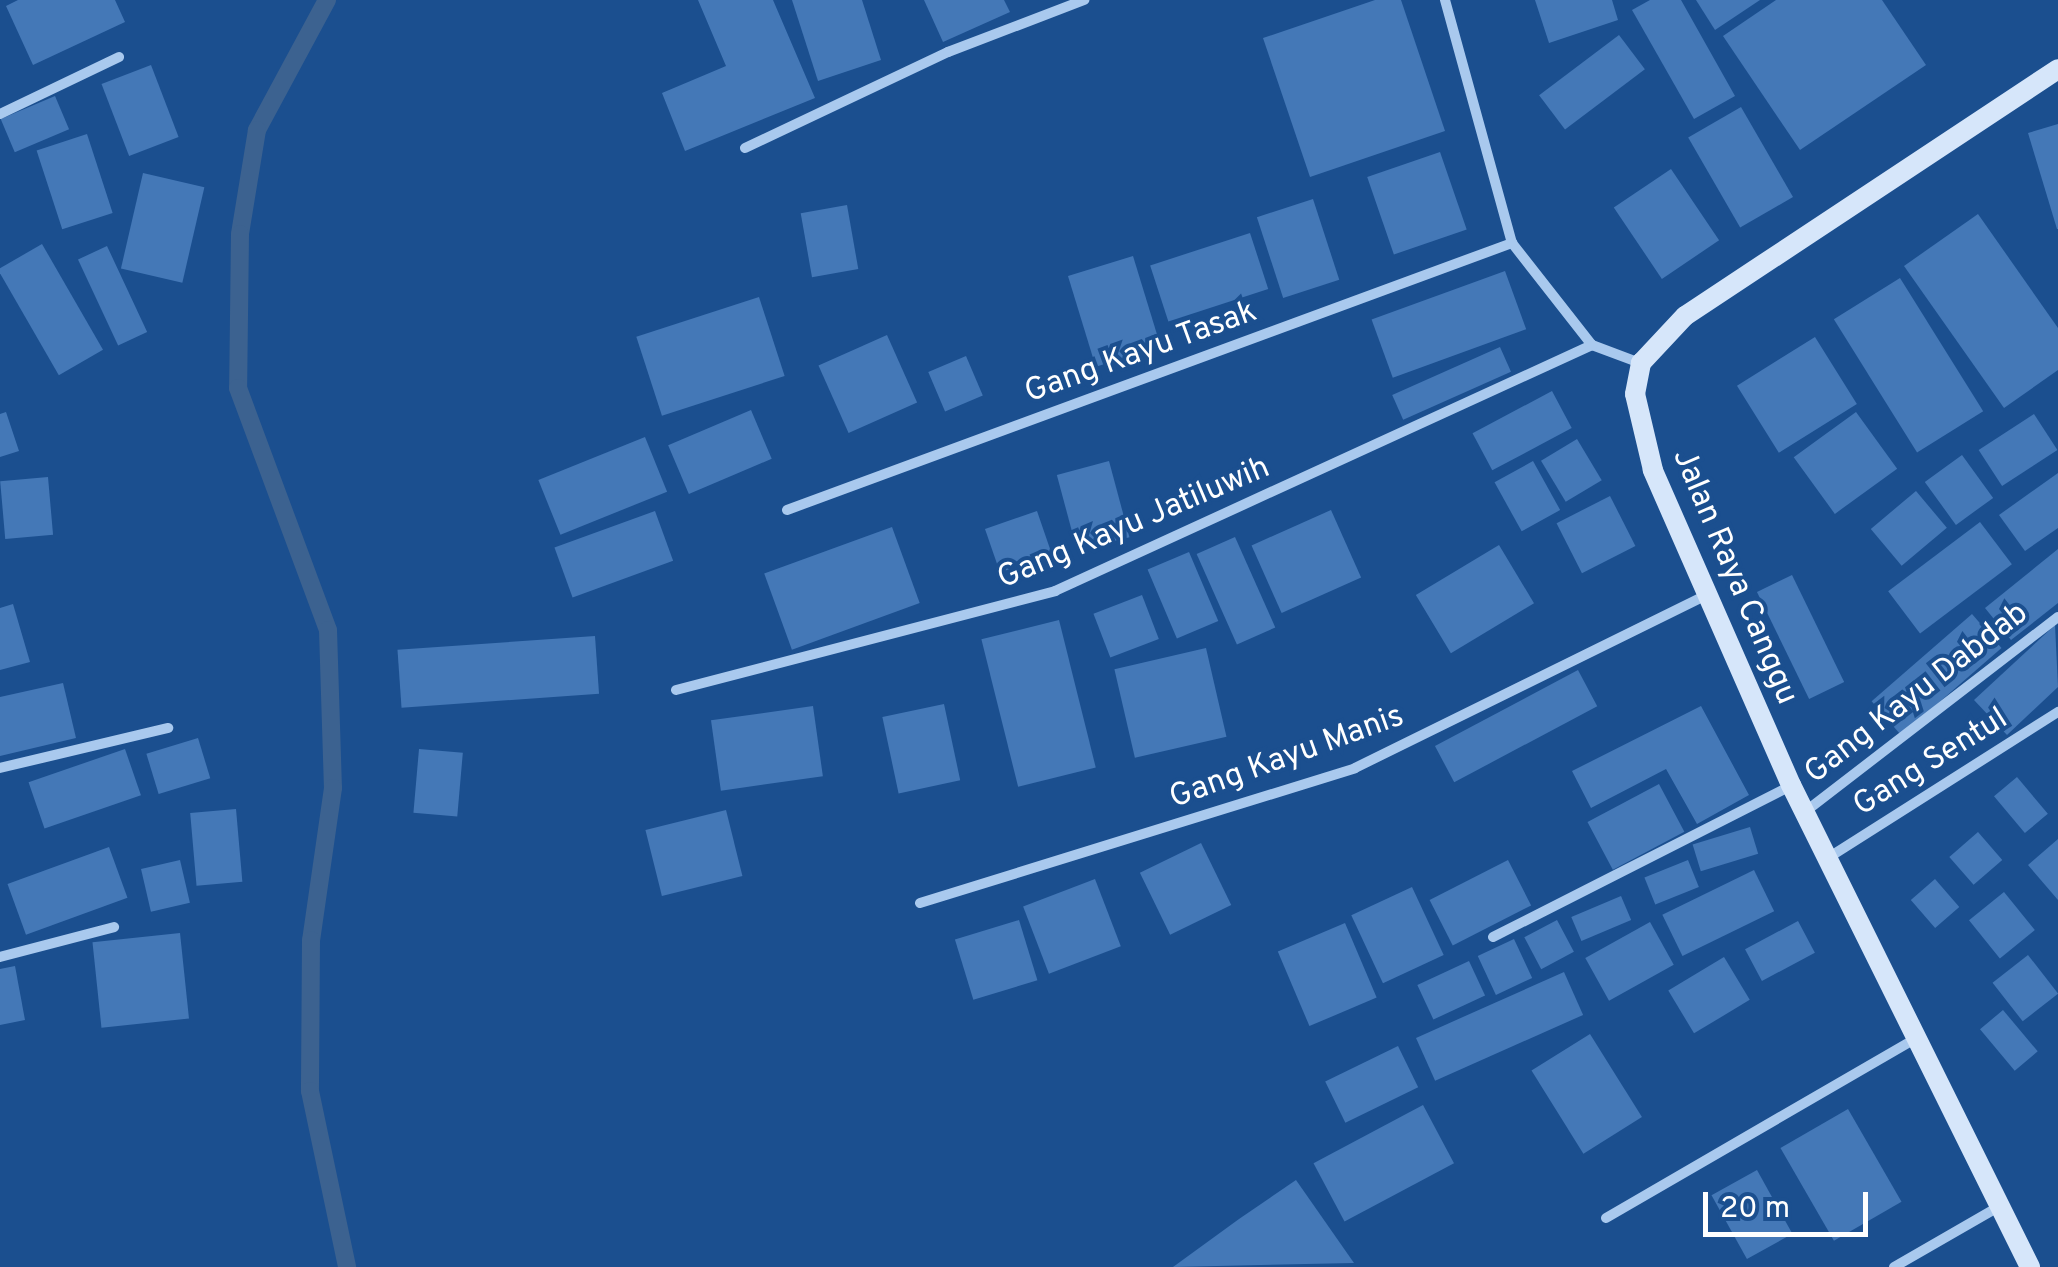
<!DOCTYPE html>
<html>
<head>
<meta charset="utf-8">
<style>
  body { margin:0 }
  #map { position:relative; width:2058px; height:1267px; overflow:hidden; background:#1b4f8f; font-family:Overpass,sans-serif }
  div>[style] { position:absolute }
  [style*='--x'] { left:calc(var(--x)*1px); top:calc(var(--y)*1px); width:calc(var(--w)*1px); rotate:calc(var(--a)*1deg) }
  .stream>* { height:18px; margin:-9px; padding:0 9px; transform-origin:9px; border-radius:9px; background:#3c6290 }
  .building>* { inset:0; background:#4478b7; transform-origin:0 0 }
  .street>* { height:10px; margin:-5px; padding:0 5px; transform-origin:5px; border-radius:5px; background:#a9c9ee }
  .secondary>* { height:20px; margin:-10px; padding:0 10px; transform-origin:10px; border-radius:10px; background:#d6e6fa }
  span { translate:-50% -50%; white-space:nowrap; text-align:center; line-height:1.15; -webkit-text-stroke:8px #1b4f8f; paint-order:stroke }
  .street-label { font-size:32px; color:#fff }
  .scale { position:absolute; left:1703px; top:1192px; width:165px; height:45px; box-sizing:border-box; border:5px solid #fff; border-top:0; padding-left:12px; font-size:30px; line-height:35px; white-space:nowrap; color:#fff; -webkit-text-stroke:8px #1b4f8f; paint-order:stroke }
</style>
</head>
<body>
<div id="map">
  <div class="stream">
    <i style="--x:327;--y:0;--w:148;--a:118.3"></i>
    <i style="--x:257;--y:130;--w:105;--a:99.3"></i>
    <i style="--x:240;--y:234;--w:154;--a:90.7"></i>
    <i style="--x:238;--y:388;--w:258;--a:69.6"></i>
    <i style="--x:328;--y:630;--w:158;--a:88.2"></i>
    <i style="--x:333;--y:788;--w:154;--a:98.2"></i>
    <i style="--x:311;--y:940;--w:151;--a:90.4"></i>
    <i style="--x:310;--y:1091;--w:180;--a:78.1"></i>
  </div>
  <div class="building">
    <i style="clip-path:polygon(18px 0,115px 0,125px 22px,33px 65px,6px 6px)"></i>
    <i style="clip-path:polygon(698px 0,773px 0,815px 98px,685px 151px,662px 93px,726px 66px)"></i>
    <i style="clip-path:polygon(792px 0,862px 0,881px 60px,818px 81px)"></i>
    <i style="clip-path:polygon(924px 0,1004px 0,1010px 12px,943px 42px)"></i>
    <i style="clip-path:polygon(1375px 0,1401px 0,1445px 131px,1310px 177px,1263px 38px)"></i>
    <i style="clip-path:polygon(1535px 0,1612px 0,1618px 20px,1549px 43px)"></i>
    <i style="clip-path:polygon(1650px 0,1681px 0,1735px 96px,1694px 119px,1632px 10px)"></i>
    <i style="clip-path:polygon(1696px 0,1760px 0,1715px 30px)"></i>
    <i style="clip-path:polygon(1776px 0,1882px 0,1926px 65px,1800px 150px,1723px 36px)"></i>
    <i style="left:1619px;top:35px;width:43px;height:100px;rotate:53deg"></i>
    <i style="left:151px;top:65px;width:77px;height:53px;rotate:69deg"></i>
    <i style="left:55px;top:96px;width:36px;height:59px;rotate:67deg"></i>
    <i style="left:1741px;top:107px;width:104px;height:61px;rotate:60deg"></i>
    <i style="clip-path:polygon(2058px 124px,2058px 229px,2057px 229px,2028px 133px)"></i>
    <i style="left:87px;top:134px;width:83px;height:53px;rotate:72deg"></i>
    <i style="left:1440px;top:152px;width:82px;height:77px;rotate:71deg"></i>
    <i style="left:1671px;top:169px;width:86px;height:69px;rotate:56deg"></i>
    <i style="left:143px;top:173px;width:63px;height:98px;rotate:13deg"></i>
    <i style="left:1313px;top:199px;width:85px;height:59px;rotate:72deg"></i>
    <i style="left:847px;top:205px;width:65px;height:47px;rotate:80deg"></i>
    <i style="clip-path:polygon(1978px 214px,2058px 328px,2058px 370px,2004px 408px,1904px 266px)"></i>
    <i style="left:1250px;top:233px;width:59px;height:105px;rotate:72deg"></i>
    <i style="left:42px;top:244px;width:122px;height:51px;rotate:60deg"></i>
    <i style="left:107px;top:246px;width:95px;height:32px;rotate:65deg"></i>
    <i style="left:1133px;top:256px;width:95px;height:68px;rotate:73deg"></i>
    <i style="left:1505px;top:271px;width:62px;height:142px;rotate:70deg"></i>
    <i style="left:1900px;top:278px;width:157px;height:78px;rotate:58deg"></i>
    <i style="left:759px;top:297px;width:83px;height:129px;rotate:72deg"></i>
    <i style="left:887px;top:335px;width:74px;height:75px;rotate:66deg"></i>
    <i style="left:1815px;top:337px;width:79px;height:92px;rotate:58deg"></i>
    <i style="left:1500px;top:347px;width:27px;height:118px;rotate:66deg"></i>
    <i style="left:966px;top:356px;width:43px;height:41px;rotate:67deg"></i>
    <i style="left:1552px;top:391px;width:42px;height:90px;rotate:62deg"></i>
    <i style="left:751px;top:410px;width:53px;height:90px;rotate:67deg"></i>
    <i style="clip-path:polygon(6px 412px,19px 451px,0 457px,0 414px)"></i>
    <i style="left:1856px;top:412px;width:70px;height:77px;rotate:54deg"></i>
    <i style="left:2034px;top:414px;width:43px;height:66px;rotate:57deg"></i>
    <i style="left:645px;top:437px;width:59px;height:115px;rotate:68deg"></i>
    <i style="left:1577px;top:439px;width:48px;height:42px;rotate:59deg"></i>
    <i style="left:1962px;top:455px;width:53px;height:46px;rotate:54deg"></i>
    <i style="left:1109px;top:461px;width:79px;height:54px;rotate:75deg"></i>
    <i style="left:1533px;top:461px;width:56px;height:44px;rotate:61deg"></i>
    <i style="clip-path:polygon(2058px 473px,2058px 528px,2025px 551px,1999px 515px)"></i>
    <i style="left:48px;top:477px;width:58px;height:48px;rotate:85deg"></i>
    <i style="left:1916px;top:491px;width:48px;height:59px;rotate:50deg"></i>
    <i style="left:1610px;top:496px;width:56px;height:60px;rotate:63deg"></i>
    <i style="left:1331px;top:510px;width:74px;height:87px;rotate:66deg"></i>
    <i style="left:655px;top:511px;width:53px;height:107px;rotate:70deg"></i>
    <i style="left:1037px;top:511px;width:57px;height:55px;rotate:71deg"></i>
    <i style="left:1980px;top:522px;width:53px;height:115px;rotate:53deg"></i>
    <i style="left:892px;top:527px;width:81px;height:136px;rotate:70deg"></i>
    <i style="left:1235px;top:537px;width:99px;height:42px;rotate:66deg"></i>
    <i style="left:1499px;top:545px;width:68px;height:97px;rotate:59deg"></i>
    <i style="clip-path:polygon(2058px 549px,2058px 603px,2011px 640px,1985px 608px)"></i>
    <i style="left:1189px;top:552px;width:75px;height:45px;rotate:67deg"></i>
    <i style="left:1792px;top:575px;width:119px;height:39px;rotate:64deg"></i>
    <i style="left:1142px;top:595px;width:47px;height:52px;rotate:69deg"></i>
    <i style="clip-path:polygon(13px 604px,30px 662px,0 670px,0 608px)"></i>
    <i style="left:1972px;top:614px;width:45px;height:133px;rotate:49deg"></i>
    <i style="left:1059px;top:620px;width:152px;height:80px;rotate:76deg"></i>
    <i style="clip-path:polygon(2055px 625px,2058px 687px,2007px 735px,1974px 700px)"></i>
    <i style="left:595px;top:636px;width:58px;height:198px;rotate:86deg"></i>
    <i style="left:1206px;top:648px;width:91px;height:94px;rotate:77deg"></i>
    <i style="left:1578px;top:670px;width:41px;height:162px;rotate:62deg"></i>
    <i style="clip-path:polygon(63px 683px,76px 738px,0 756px,0 697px)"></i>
    <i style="left:944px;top:704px;width:78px;height:63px;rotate:78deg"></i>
    <i style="left:813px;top:706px;width:71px;height:103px;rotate:82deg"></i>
    <i style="clip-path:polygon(1701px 706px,1749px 795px,1697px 824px,1666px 769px,1591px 808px,1572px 771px)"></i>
    <i style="left:198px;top:738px;width:42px;height:54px;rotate:73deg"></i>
    <i style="left:125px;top:749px;width:49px;height:102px;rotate:71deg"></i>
    <i style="left:419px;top:749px;width:44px;height:64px;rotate:5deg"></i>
    <i style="left:2017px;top:777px;width:48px;height:30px;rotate:50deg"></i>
    <i style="left:1659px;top:784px;width:54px;height:81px;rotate:62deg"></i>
    <i style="left:236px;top:809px;width:73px;height:46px;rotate:85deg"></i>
    <i style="left:726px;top:810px;width:68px;height:83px;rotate:76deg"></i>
    <i style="left:1750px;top:827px;width:28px;height:60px;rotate:73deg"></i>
    <i style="left:1978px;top:832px;width:37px;height:38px;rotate:49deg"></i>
    <i style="clip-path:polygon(2058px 839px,2058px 900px,2028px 865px)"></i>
    <i style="left:1201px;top:843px;width:69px;height:68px;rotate:64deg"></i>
    <i style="left:109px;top:847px;width:54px;height:108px;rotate:70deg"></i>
    <i style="left:180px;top:860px;width:44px;height:40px;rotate:77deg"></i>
    <i style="left:1508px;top:860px;width:51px;height:88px;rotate:63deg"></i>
    <i style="left:1688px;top:860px;width:29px;height:47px;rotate:68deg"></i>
    <i style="left:1754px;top:870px;width:46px;height:102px;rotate:64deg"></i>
    <i style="left:1095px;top:879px;width:72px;height:77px;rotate:69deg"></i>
    <i style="left:1935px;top:879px;width:37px;height:32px;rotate:49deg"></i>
    <i style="left:1412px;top:887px;width:75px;height:67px;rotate:65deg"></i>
    <i style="left:2004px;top:892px;width:49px;height:45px;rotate:51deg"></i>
    <i style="left:1621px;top:896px;width:26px;height:54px;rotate:67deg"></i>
    <i style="left:1019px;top:920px;width:63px;height:67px;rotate:73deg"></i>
    <i style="left:1557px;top:920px;width:36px;height:37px;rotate:62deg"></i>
    <i style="left:1798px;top:921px;width:36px;height:60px;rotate:62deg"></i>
    <i style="left:1650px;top:922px;width:49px;height:74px;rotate:61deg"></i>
    <i style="left:1345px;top:923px;width:81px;height:73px;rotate:67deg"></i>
    <i style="left:180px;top:933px;width:86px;height:88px;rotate:84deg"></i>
    <i style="left:1514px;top:939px;width:43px;height:40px;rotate:65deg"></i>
    <i style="left:2028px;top:955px;width:49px;height:45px;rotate:52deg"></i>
    <i style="left:1724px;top:957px;width:50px;height:65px;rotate:59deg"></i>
    <i style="left:1469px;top:961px;width:38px;height:57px;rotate:65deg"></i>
    <i style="clip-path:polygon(15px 966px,25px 1020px,0 1025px,0 969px)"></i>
    <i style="left:1564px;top:972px;width:47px;height:162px;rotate:66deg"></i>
    <i style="left:2003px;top:1010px;width:54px;height:30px;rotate:50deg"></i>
    <i style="left:1590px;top:1034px;width:98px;height:69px;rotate:58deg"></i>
    <i style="left:1398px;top:1046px;width:46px;height:81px;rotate:64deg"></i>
    <i style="left:1423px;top:1105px;width:66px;height:124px;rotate:62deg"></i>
    <i style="left:1848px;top:1109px;width:107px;height:78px;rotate:60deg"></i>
    <i style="left:1757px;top:1170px;width:73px;height:52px;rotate:61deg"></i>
    <i style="clip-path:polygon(1296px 1180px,1354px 1263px,1173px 1267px,1239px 1219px)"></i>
  </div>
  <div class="street">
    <i style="--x:1445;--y:0;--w:252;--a:74.6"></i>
    <i style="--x:1512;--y:243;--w:130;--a:51.9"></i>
    <i style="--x:1592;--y:345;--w:51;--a:20.6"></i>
    <i style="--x:0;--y:114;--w:132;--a:-25.6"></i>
    <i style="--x:745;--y:148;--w:225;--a:-25.3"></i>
    <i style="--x:948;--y:52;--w:146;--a:-20.9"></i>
    <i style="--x:787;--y:510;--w:773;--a:-20.22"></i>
    <i style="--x:676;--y:690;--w:392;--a:-14.6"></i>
    <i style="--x:1055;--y:591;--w:591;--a:-24.61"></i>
    <i style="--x:0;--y:768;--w:173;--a:-13.4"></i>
    <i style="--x:1806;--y:811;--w:318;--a:-37.6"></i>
    <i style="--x:1831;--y:856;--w:269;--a:-32.4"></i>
    <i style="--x:920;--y:903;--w:455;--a:-17.2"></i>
    <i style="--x:1355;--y:768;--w:394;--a:-26.2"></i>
    <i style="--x:1493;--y:937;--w:334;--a:-26.9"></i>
    <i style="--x:0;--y:957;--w:118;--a:-14.7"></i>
    <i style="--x:1606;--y:1218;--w:357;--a:-30.1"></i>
    <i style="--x:1894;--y:1267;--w:125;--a:-29.9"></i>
  </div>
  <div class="secondary">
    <i style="--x:2030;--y:1267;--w:538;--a:-116.37"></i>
    <i style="--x:1791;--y:785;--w:344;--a:-113.7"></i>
    <i style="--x:1653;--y:470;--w:78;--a:-103.3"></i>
    <i style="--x:1635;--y:394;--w:32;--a:-79"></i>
    <i style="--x:1641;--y:363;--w:64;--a:-46.9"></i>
    <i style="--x:1685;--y:316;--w:447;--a:-33.5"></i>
  </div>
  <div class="street-label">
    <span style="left:1141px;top:353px;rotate:-20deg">Gang Kayu Tasak</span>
    <span style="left:1134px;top:524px;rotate:-23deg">Gang Kayu Jatiluwih</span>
    <span style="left:1734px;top:577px;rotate:67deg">Jalan Raya Canggu</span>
    <span style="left:1917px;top:694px;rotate:-38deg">Gang Kayu Dabdab</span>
    <span style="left:1287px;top:758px;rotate:-20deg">Gang Kayu Manis</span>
    <span style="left:1931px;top:763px;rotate:-32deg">Gang Sentul</span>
  </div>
  <div class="scale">20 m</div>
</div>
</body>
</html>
